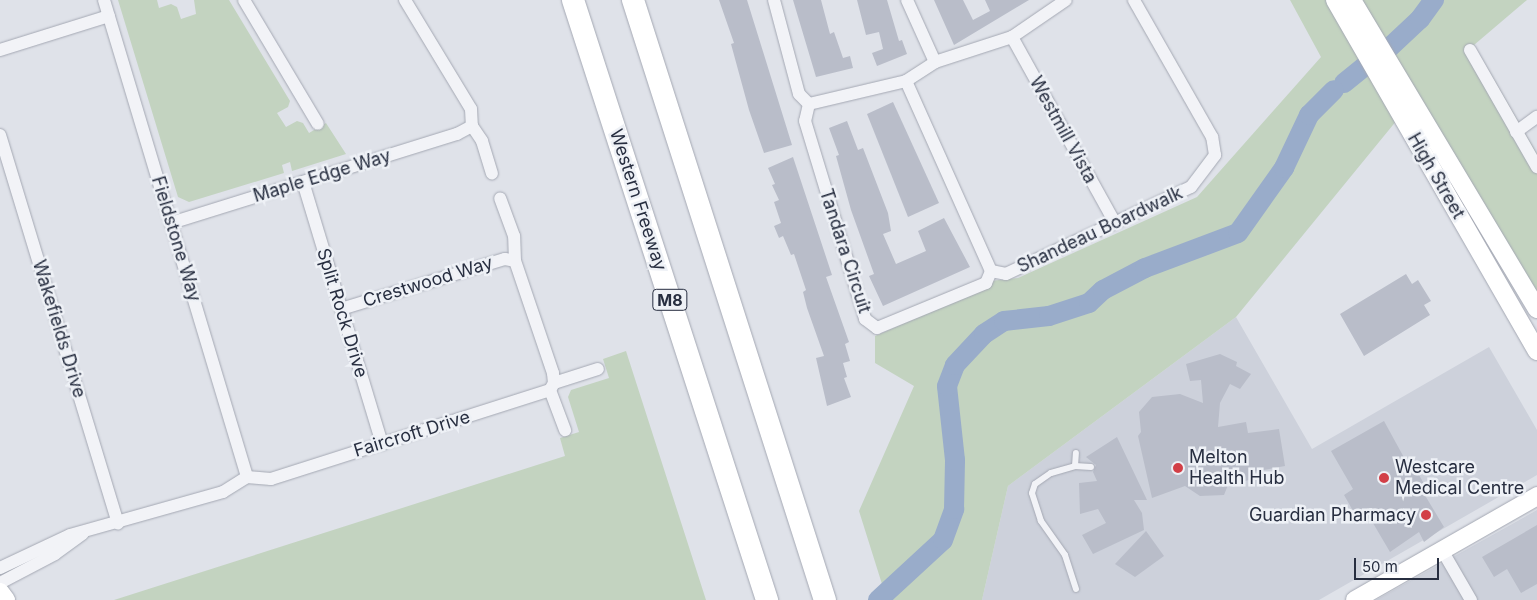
<!DOCTYPE html>
<html>
<head>
<meta charset="utf-8">
<style>
  body { margin:0 }
  #map { position:relative; width:1537px; height:600px; overflow:hidden; background:#dfe2e9; font-family:Inter,sans-serif }
  div>[style] { position:absolute }
  [style*='--x'] { left:calc(var(--x)*1px); top:calc(var(--y)*1px); width:calc(var(--w)*1px); rotate:calc(var(--a)*1deg) }
  .built>* { inset:0; background:#cdd1db }
  .green>* { inset:0; background:#c3d3c0 }
  .river>* { height:20px; margin:-10px; padding:0 10px; transform-origin:10px; border-radius:10px; background:#99acca }
  .building>* { inset:0; background:#b9bdc9 }
  .roads { filter:drop-shadow(0 0 1px #a4a8b3) drop-shadow(0 0 1px #a4a8b3) }
  .lane>* { height:6px; margin:-3px; padding:0 3px; transform-origin:3px; border-radius:3px; background:#f2f3f7 }
  .street>* { height:12px; margin:-6px; padding:0 6px; transform-origin:6px; border-radius:6px; background:#f2f3f7 }
  .secondary>* { height:18px; margin:-9px; padding:0 9px; transform-origin:9px; border-radius:9px; background:#fff }
  .highway>* { height:22px; margin:-11px; padding:0 11px; transform-origin:11px; border-radius:11px; background:#fff }
  .dots>* { width:14px; height:14px; translate:-50% -50%; box-sizing:border-box; border:2px solid #eef1f6; border-radius:50% }
  span { translate:-50% -50%; white-space:nowrap; text-align:center; line-height:1.15; -webkit-text-stroke:5px #eef1f6; paint-order:stroke }
  .shield-label span { padding:1px 4px; background:#eef1f6; border:1px solid; border-radius:4px; -webkit-text-stroke-width:0 }
  .shield-label { font-size:16px; color:#272e40; font-weight:700 }
  .street-label { font-size:18px; color:#272e40 }
  .poi-label { font-size:18px; color:#272e40 }
  .left { translate:0 -50%; text-align:left }
  .right { translate:-100% -50%; text-align:right }
  .scale { position:absolute; left:1354px; top:558px; width:85px; height:22px; box-sizing:border-box; border:2px solid #272e40; border-top:0; padding-left:6px; font-size:15px; line-height:18px; white-space:nowrap; color:#272e40; -webkit-text-stroke:4px #eef1f6; paint-order:stroke }
</style>
</head>
<body>
<div id="map">
  <div class="built">
    <i style="clip-path:polygon(1236px 317px,1312px 449px,1489px 347px,1537px 430px,1537px 475px,1319px 600px,982px 600px,1008px 486px)"></i>
    <i style="clip-path:polygon(1537px 510px,1537px 600px,1376px 600px,1435px 567px)"></i>
  </div>
  <div class="green">
    <i style="clip-path:polygon(118px 0,157px 0,159px 8px,171px 4px,177px 7px,181px 19px,196px 14px,194px 0,229px 0,290px 101px,288px 107px,277px 113px,286px 127px,297px 121px,303px 123px,309px 133px,326px 123px,346px 154px,292px 171px,290px 162px,282px 165px,284px 173px,189px 202px,178px 197px)"></i>
    <i style="clip-path:polygon(1290px 0,1527px 0,1474px 45px,1537px 154px,1537px 305px,1415px 98px,1236px 317px,1008px 486px,982px 600px,887px 600px,859px 511px,914px 386px,875px 363px,875px 336px,982px 289px,990px 281px,1018px 278px,1197px 197px,1321px 57px)"></i>
    <i style="clip-path:polygon(626px 351px,706px 600px,114px 600px,565px 456px,560px 438px,579px 432px,568px 397px,571px 390px,609px 378px,603px 359px)"></i>
  </div>
  <div class="river">
    <i style="--x:1389;--y:48;--w:42;--a:-43.1"></i>
    <i style="--x:1420;--y:19;--w:24;--a:-54"></i>
    <i style="--x:1344;--y:83;--w:27;--a:-39"></i>
    <i style="--x:878;--y:600;--w:88;--a:-42.7"></i>
    <i style="--x:943;--y:540;--w:33;--a:-70"></i>
    <i style="--x:954;--y:509;--w:49;--a:-88.8"></i>
    <i style="--x:955;--y:460;--w:74;--a:-96.2"></i>
    <i style="--x:947;--y:386;--w:22;--a:-69"></i>
    <i style="--x:955;--y:365;--w:42;--a:-46.9"></i>
    <i style="--x:984;--y:334;--w:24;--a:-33"></i>
    <i style="--x:1004;--y:321;--w:45;--a:-6.3"></i>
    <i style="--x:1049;--y:316;--w:42;--a:-18"></i>
    <i style="--x:1089;--y:303;--w:19;--a:-43"></i>
    <i style="--x:1103;--y:290;--w:47;--a:-27.6"></i>
    <i style="--x:1145;--y:268;--w:99;--a:-20.6"></i>
    <i style="--x:1238;--y:233;--w:80;--a:-54.7"></i>
    <i style="--x:1284;--y:168;--w:59;--a:-64.7"></i>
    <i style="--x:1309;--y:115;--w:35;--a:-45"></i>
  </div>
  <div class="building">
    <i style="clip-path:polygon(719px 0,747px 0,792px 145px,764px 153px,749px 110px,731px 44px,734px 43px)"></i>
    <i style="clip-path:polygon(793px 0,821px 0,830px 34px,834px 32px,843px 58px,850px 56px,853px 68px,816px 77px)"></i>
    <i style="clip-path:polygon(857px 0,887px 0,899px 41px,902px 40px,907px 54px,877px 66px,872px 53px,883px 49px,879px 32px,866px 35px)"></i>
    <i style="clip-path:polygon(934px 0,963px 0,973px 20px,990px 11px,985px 0,1029px 0,954px 45px)"></i>
    <i style="clip-path:polygon(893px 102px,939px 203px,908px 217px,867px 114px)"></i>
    <i style="clip-path:polygon(847px 121px,858px 150px,863px 148px,888px 213px,891px 231px,883px 234px,896px 264px,926px 251px,918px 231px,944px 218px,970px 267px,883px 306px,869px 276px,874px 274px,851px 210px,836px 156px,839px 155px,829px 128px)"></i>
    <i style="clip-path:polygon(793px 157px,832px 275px,826px 277px,849px 342px,845px 344px,850px 361px,843px 363px,847px 377px,844px 378px,851px 397px,827px 406px,816px 358px,824px 356px,807px 308px,803px 292px,806px 290px,794px 254px,791px 255px,783px 236px,779px 238px,774px 226px,781px 223px,774px 202px,779px 200px,772px 185px,775px 184px,768px 168px)"></i>
    <i style="clip-path:polygon(1406px 274px,1412px 284px,1418px 280px,1431px 301px,1424px 305px,1430px 315px,1364px 356px,1340px 314px)"></i>
    <i style="clip-path:polygon(1220px 354px,1237px 362px,1236px 366px,1251px 374px,1240px 389px,1230px 384px,1220px 403px,1218px 427px,1246px 422px,1248px 433px,1279px 429px,1285px 466px,1253px 472px,1249px 480px,1228px 485px,1224px 495px,1200px 496px,1185px 486px,1152px 498px,1138px 436px,1141px 432px,1139px 412px,1152px 397px,1180px 394px,1203px 403px,1201px 380px,1190px 381px,1186px 364px)"></i>
    <i style="clip-path:polygon(1384px 421px,1407px 463px,1411px 461px,1427px 489px,1423px 492px,1444px 527px,1424px 542px,1419px 532px,1390px 552px,1370px 518px,1360px 523px,1344px 495px,1353px 489px,1331px 451px)"></i>
    <i style="clip-path:polygon(1117px 437px,1147px 500px,1134px 500px,1142px 513px,1144px 530px,1093px 554px,1082px 535px,1106px 523px,1098px 509px,1080px 514px,1079px 483px,1097px 481px,1093px 472px,1096px 465px,1086px 457px)"></i>
    <i style="clip-path:polygon(1537px 525px,1537px 584px,1521px 593px,1507px 569px,1494px 577px,1482px 557px)"></i>
    <i style="clip-path:polygon(1146px 531px,1164px 556px,1135px 577px,1115px 564px)"></i>
  </div>
  <div class="roads">
    <div class="lane">
      <i style="--x:1075;--y:466;--w:13;--a:-86"></i>
      <i style="--x:1076;--y:589;--w:36;--a:-108"></i>
      <i style="--x:1065;--y:555;--w:42;--a:-125.2"></i>
      <i style="--x:1041;--y:521;--w:29;--a:-108"></i>
      <i style="--x:1032;--y:493;--w:9;--a:-72"></i>
      <i style="--x:1035;--y:484;--w:19;--a:-35"></i>
      <i style="--x:1051;--y:473;--w:25;--a:-16"></i>
      <i style="--x:1075;--y:466;--w:16;--a:4"></i>
    </div>
    <div class="street">
      <i style="--x:104;--y:0;--w:498;--a:73.3"></i>
      <i style="--x:244;--y:0;--w:144;--a:59.2"></i>
      <i style="--x:405;--y:0;--w:127;--a:58.8"></i>
      <i style="--x:471;--y:109;--w:17;--a:87"></i>
      <i style="--x:472;--y:126;--w:18;--a:56"></i>
      <i style="--x:482;--y:141;--w:34;--a:73"></i>
      <i style="--x:774;--y:0;--w:97;--a:75.1"></i>
      <i style="--x:799;--y:94;--w:14;--a:45"></i>
      <i style="--x:907;--y:0;--w:68;--a:65.7"></i>
      <i style="--x:1012;--y:37;--w:213;--a:61"></i>
      <i style="--x:0;--y:50;--w:114;--a:-17.3"></i>
      <i style="--x:1470;--y:50;--w:135;--a:60.2"></i>
      <i style="--x:809;--y:104;--w:17;--a:103"></i>
      <i style="--x:805;--y:121;--w:207;--a:73.1"></i>
      <i style="--x:865;--y:319;--w:15;--a:37"></i>
      <i style="--x:877;--y:328;--w:118;--a:-22.4"></i>
      <i style="--x:986;--y:283;--w:13;--a:-67"></i>
      <i style="--x:991;--y:271;--w:208;--a:-114.1"></i>
      <i style="--x:809;--y:104;--w:100;--a:-13.3"></i>
      <i style="--x:906;--y:81;--w:35;--a:-33"></i>
      <i style="--x:935;--y:62;--w:81;--a:-18"></i>
      <i style="--x:1012;--y:37;--w:65;--a:-34.4"></i>
      <i style="--x:1516;--y:132;--w:26;--a:-36"></i>
      <i style="--x:0;--y:135;--w:406;--a:73.1"></i>
      <i style="--x:303;--y:182;--w:274;--a:73.2"></i>
      <i style="--x:171;--y:223;--w:300;--a:-17.3"></i>
      <i style="--x:457;--y:134;--w:17;--a:-28"></i>
      <i style="--x:991;--y:271;--w:15;--a:11"></i>
      <i style="--x:1006;--y:274;--w:204;--a:-25.2"></i>
      <i style="--x:1191;--y:187;--w:40;--a:-53"></i>
      <i style="--x:1215;--y:155;--w:18;--a:-99"></i>
      <i style="--x:1212;--y:137;--w:158;--a:-119.7"></i>
      <i style="--x:341;--y:309;--w:171;--a:-17"></i>
      <i style="--x:505;--y:259;--w:10;--a:11"></i>
      <i style="--x:554;--y:383;--w:46;--a:-17.7"></i>
      <i style="--x:550;--y:390;--w:43;--a:69.4"></i>
      <i style="--x:1442;--y:550;--w:58;--a:59.9"></i>
      <i style="--x:0;--y:568;--w:77;--a:-25.2"></i>
      <i style="--x:70;--y:535;--w:159;--a:-15.7"></i>
      <i style="--x:223;--y:492;--w:28;--a:-32"></i>
      <i style="--x:247;--y:477;--w:24;--a:5"></i>
      <i style="--x:271;--y:479;--w:293;--a:-17.7"></i>
      <i style="--x:550;--y:390;--w:8;--a:-60"></i>
      <i style="--x:554;--y:383;--w:10;--a:-96"></i>
      <i style="--x:553;--y:373;--w:118;--a:-108.7"></i>
      <i style="--x:515;--y:261;--w:25;--a:-92"></i>
      <i style="--x:514;--y:236;--w:40;--a:-110.2"></i>
      <i style="--x:0;--y:583;--w:62;--a:-27.8"></i>
      <i style="--x:55;--y:554;--w:34;--a:-36"></i>
    </div>
    <div class="secondary">
      <i style="--x:1335;--y:0;--w:405;--a:60.1"></i>
      <i style="--x:1352;--y:0;--w:360;--a:59.1"></i>
      <i style="--x:0;--y:592;--w:10;--a:53"></i>
      <i style="--x:1355;--y:600;--w:210;--a:-29.7"></i>
    </div>
    <div class="highway">
      <i style="--x:573;--y:0;--w:631;--a:72.08"></i>
      <i style="--x:633;--y:0;--w:630;--a:72.26"></i>
    </div>
  </div>
  <div class="dots">
    <i style="left:1178px;top:468px;background:#d23f47"></i>
    <i style="left:1384px;top:478px;background:#d23f47"></i>
    <i style="left:1426px;top:515px;background:#d23f47"></i>
  </div>
  <div class="shield-label">
    <span style="left:670px;top:300px">M8</span>
  </div>
  <div class="street-label">
    <span style="left:1063px;top:130px;rotate:61deg">Westmill Vista</span>
    <span style="left:322px;top:176px;rotate:-17deg">Maple Edge Way</span>
    <span style="left:1436px;top:176px;rotate:60deg">High Street</span>
    <span style="left:638px;top:200px;rotate:72deg">Western Freeway</span>
    <span style="left:1100px;top:230px;rotate:-25deg">Shandeau Boardwalk</span>
    <span style="left:176px;top:239px;rotate:73deg">Fieldstone Way</span>
    <span style="left:845px;top:251px;rotate:72deg">Tandara Circuit</span>
    <span style="left:428px;top:282px;rotate:-17deg">Crestwood Way</span>
    <span style="left:342px;top:313px;rotate:73deg">Split Rock Drive</span>
    <span style="left:59px;top:329px;rotate:73deg">Wakefields Drive</span>
    <span style="left:412px;top:434px;rotate:-17deg">Faircroft Drive</span>
  </div>
  <div class="poi-label">
    <span class="left" style="left:1189px;top:468px">Melton<br>Health Hub</span>
    <span class="left" style="left:1395px;top:478px">Westcare<br>Medical Centre</span>
    <span class="right" style="left:1416px;top:515px">Guardian Pharmacy</span>
  </div>
  <div class="scale">50 m</div>
</div>
</body>
</html>
